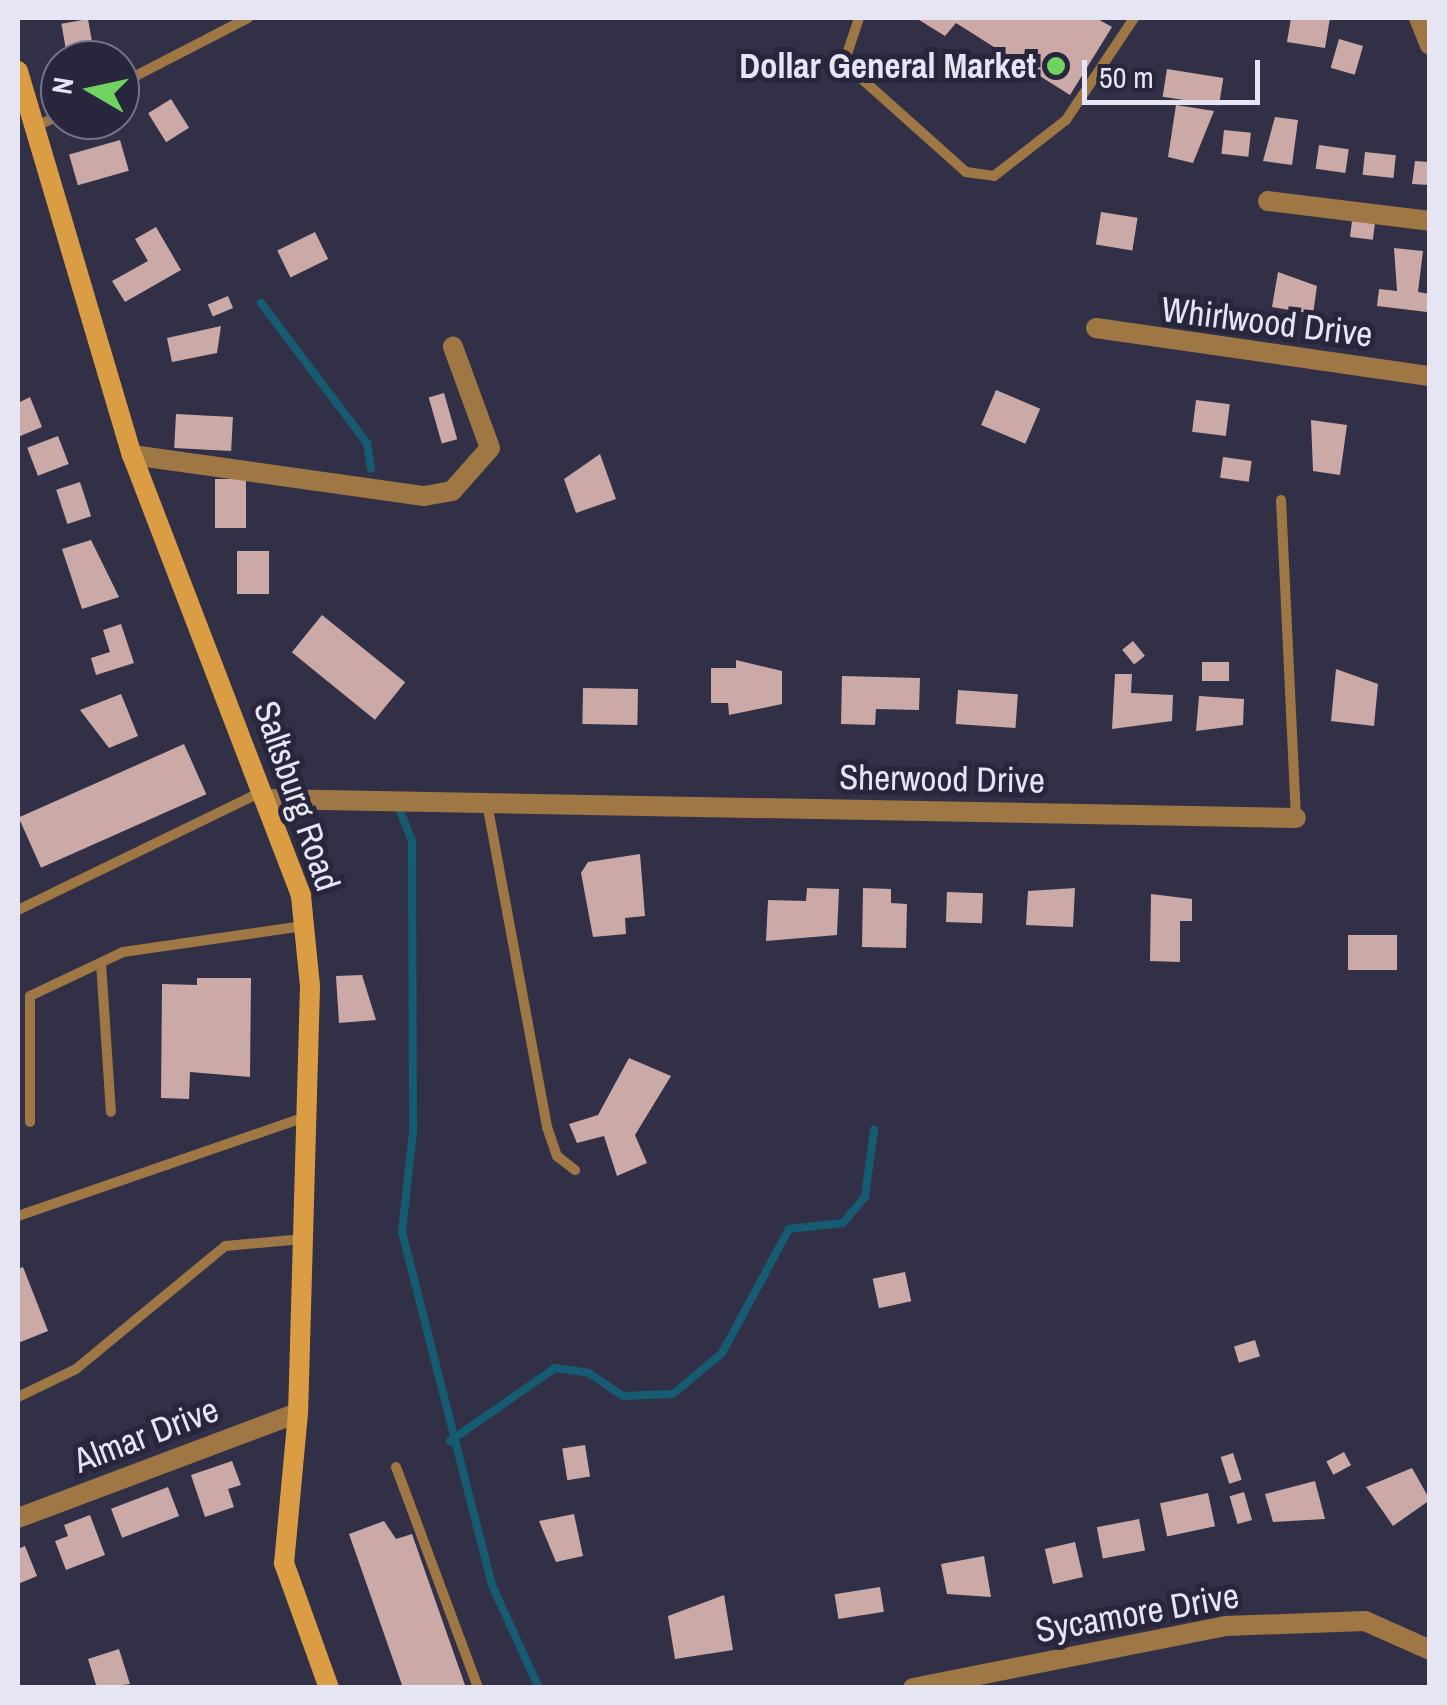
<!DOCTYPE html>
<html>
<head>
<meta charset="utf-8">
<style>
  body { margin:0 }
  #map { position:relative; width:1447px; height:1705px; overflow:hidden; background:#313046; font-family:"Archivo Narrow",sans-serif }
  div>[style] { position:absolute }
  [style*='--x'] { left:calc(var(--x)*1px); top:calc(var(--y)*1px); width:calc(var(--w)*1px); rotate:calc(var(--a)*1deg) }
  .stream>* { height:8px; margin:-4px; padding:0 4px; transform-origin:4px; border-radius:4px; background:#155c73 }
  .building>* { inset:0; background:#cba9a6; transform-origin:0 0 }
  .service>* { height:10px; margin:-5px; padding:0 5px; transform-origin:5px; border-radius:5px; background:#9e7744 }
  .minor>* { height:20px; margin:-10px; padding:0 10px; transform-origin:10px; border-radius:10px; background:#9e7744 }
  .secondary>* { height:20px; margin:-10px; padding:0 10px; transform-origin:10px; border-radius:10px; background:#db9d44 }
  .dots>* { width:28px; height:28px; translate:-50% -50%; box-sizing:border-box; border:5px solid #27263c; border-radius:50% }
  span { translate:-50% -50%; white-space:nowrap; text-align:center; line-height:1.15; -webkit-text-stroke:10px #27263c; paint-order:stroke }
  .poi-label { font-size:35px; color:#e5e5f4; font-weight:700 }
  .right { translate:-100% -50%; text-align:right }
  .street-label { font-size:35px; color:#e5e5f4 }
  .frame { position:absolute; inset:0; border:20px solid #e5e5f4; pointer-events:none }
  .north { position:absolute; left:40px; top:40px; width:100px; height:100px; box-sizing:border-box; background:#27263c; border:2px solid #737286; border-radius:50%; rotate:279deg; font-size:28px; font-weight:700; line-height:40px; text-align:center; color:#e5e5f4 }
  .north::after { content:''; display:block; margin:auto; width:35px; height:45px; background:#70d35f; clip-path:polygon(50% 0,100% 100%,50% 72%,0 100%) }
  .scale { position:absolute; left:1082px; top:60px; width:178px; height:45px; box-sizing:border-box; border:5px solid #e5e5f4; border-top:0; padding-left:12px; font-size:30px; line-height:35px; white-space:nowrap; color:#e5e5f4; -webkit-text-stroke:8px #27263c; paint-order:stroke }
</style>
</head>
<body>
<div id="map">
  <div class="stream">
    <i style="--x:261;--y:303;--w:176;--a:52.9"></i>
    <i style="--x:367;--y:443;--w:26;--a:81"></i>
    <i style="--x:400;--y:811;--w:32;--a:68"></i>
    <i style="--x:412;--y:841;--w:291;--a:89.8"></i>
    <i style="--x:413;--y:1132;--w:101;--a:96.3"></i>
    <i style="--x:402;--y:1232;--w:364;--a:75.7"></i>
    <i style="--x:492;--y:1585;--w:113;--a:65.5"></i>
    <i style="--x:450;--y:1441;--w:128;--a:-34.8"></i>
    <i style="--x:555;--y:1368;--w:34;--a:8"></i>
    <i style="--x:589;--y:1373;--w:41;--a:34.1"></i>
    <i style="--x:623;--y:1396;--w:50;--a:-2.3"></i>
    <i style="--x:673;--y:1394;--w:64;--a:-39.9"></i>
    <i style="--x:722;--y:1353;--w:141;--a:-61.6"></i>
    <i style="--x:789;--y:1229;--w:54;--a:-6.3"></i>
    <i style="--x:843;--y:1223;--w:34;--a:-50"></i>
    <i style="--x:865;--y:1197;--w:68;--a:-82.3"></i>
  </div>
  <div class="building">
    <i style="clip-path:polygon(916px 18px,1096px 18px,1112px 27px,1070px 95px,956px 23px,945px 36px)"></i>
    <i style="clip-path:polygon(1291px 18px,1330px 18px,1325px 48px,1287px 42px)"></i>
    <i style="left:88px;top:19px;width:34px;height:27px;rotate:80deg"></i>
    <i style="left:1339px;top:39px;width:25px;height:30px;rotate:16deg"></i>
    <i style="left:1167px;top:69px;width:57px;height:28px;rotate:9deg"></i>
    <i style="left:171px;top:99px;width:34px;height:27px;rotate:58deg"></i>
    <i style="clip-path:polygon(1176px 105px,1214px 111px,1193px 163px,1168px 157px)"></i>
    <i style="clip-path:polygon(1275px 117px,1298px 120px,1292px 165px,1263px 161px)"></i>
    <i style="left:1224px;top:130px;width:27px;height:24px;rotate:6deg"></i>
    <i style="left:120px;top:140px;width:32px;height:53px;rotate:74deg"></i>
    <i style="left:1319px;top:145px;width:30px;height:24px;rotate:8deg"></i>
    <i style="left:1365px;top:152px;width:31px;height:23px;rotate:6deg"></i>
    <i style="clip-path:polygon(1415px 161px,1430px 162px,1430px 185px,1412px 184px)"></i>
    <i style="left:1101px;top:212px;width:37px;height:33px;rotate:9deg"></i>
    <i style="left:1352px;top:221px;width:23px;height:16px;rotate:7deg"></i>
    <i style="clip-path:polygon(156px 227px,181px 270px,125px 302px,112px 281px,148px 261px,135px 239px)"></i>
    <i style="left:315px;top:232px;width:30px;height:42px;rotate:64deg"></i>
    <i style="clip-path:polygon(1394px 248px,1423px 251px,1418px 292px,1430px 294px,1427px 312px,1377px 306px,1379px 289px,1397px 291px)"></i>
    <i style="clip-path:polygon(1278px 272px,1317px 286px,1313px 314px,1272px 307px)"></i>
    <i style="left:228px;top:296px;width:13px;height:22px;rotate:67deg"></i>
    <i style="clip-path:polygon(221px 326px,217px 353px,172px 362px,167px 338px)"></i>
    <i style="left:996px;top:390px;width:48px;height:38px;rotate:23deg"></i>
    <i style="left:444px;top:393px;width:48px;height:16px;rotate:74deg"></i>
    <i style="clip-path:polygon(30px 397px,42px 427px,18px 437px,18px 403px)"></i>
    <i style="left:1196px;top:400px;width:34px;height:32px;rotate:7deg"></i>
    <i style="left:176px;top:414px;width:57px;height:34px;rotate:3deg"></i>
    <i style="clip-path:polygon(1311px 420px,1347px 425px,1340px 475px,1313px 471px)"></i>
    <i style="left:58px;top:436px;width:30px;height:33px;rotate:69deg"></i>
    <i style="clip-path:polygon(600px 454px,616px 499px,576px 513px,564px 479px)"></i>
    <i style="left:1223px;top:457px;width:29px;height:21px;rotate:8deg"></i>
    <i style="left:215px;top:479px;width:31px;height:49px"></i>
    <i style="left:80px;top:482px;width:36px;height:25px;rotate:72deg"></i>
    <i style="clip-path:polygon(91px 540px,119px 597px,82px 609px,62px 549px)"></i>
    <i style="left:237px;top:551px;width:32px;height:43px"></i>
    <i style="left:322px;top:615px;width:107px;height:48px;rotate:39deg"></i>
    <i style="clip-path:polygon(121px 624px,134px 663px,96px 675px,91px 658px,110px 652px,103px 630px)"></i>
    <i style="left:1133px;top:641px;width:19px;height:14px;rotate:51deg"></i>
    <i style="clip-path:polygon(736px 660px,782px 671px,782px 704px,729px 715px,728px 703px,711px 703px,711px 668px,736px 668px)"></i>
    <i style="left:1202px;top:662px;width:27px;height:19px"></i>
    <i style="clip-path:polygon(1336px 669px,1378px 684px,1374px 726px,1331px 721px)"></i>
    <i style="clip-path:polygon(1115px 674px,1132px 674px,1131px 693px,1173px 695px,1172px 721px,1112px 729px)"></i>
    <i style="clip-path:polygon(842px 676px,920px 678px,919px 710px,876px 709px,875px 725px,841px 724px)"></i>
    <i style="left:583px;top:688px;width:55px;height:36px;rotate:1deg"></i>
    <i style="left:958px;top:690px;width:60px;height:34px;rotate:4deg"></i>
    <i style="clip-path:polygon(121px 694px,138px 736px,109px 748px,80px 710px)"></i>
    <i style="clip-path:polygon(1199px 696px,1244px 699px,1243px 725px,1196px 731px)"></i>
    <i style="left:184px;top:744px;width:55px;height:181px;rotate:66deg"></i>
    <i style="clip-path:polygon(640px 854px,645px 916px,625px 918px,626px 934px,593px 937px,581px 873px,588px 862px)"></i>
    <i style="clip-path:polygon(807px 888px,839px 889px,837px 935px,766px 941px,768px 900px,806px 901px)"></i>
    <i style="clip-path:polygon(863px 888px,891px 889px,891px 903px,907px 904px,906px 948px,862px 947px)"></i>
    <i style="clip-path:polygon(1075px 888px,1073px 927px,1026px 925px,1028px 891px)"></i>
    <i style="left:947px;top:892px;width:36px;height:30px;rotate:2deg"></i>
    <i style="clip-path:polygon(1151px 894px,1192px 899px,1192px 921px,1180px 921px,1180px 962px,1150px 961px)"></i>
    <i style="left:1348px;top:935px;width:49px;height:35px"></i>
    <i style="clip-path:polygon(362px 975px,376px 1020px,339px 1023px,336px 976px)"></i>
    <i style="clip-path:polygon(197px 978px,251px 978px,250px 1077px,190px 1072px,189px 1099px,161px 1098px,162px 984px,197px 985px)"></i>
    <i style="clip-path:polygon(629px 1058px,671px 1076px,635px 1135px,647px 1163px,617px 1176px,604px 1136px,577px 1143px,569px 1124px,598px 1115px)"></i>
    <i style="clip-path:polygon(23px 1267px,48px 1331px,18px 1343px,18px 1269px)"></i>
    <i style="left:905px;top:1272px;width:30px;height:33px;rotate:78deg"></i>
    <i style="left:1255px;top:1340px;width:17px;height:22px;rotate:73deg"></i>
    <i style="left:585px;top:1445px;width:32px;height:23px;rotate:81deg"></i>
    <i style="left:1344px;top:1452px;width:15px;height:20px;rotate:62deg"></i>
    <i style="left:1233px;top:1453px;width:28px;height:13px;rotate:72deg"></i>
    <i style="clip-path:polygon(232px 1461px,241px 1485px,228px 1489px,234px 1507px,205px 1517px,191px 1475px)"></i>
    <i style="clip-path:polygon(1412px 1468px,1430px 1500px,1393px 1526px,1366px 1487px)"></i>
    <i style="clip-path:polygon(1315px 1481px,1325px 1519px,1273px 1522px,1265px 1494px)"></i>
    <i style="left:168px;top:1487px;width:31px;height:61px;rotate:69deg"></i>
    <i style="left:1244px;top:1492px;width:29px;height:15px;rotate:74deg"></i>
    <i style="left:1208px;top:1493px;width:34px;height:49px;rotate:78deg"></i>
    <i style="clip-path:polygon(574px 1514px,583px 1556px,556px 1562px,539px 1521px)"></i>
    <i style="clip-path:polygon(90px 1515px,105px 1555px,66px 1570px,55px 1541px,68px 1536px,64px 1525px)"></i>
    <i style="left:1139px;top:1519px;width:32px;height:43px;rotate:79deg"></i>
    <i style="clip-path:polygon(384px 1521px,396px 1539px,412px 1534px,466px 1688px,403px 1688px,349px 1534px)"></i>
    <i style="left:1075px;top:1542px;width:36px;height:31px;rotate:77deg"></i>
    <i style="clip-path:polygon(25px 1546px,37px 1576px,18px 1584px,18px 1549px)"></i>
    <i style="clip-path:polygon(984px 1556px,991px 1597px,947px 1594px,941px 1564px)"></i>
    <i style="left:880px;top:1587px;width:25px;height:46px;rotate:81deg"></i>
    <i style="clip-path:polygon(724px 1595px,733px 1650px,675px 1659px,668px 1616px)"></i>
    <i style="clip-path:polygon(119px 1649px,130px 1684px,97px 1688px,88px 1659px)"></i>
  </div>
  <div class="service">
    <i style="--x:859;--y:18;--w:47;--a:108.4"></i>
    <i style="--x:844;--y:63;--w:164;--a:41.8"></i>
    <i style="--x:966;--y:172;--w:28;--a:8"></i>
    <i style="--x:994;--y:176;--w:91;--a:-37.9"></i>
    <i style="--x:1066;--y:120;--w:123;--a:-56.3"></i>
    <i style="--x:120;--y:84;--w:144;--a:-27.3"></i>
    <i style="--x:35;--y:127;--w:28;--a:-26"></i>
    <i style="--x:1281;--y:500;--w:318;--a:87.3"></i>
    <i style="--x:487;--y:803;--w:330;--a:79.5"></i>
    <i style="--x:547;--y:1127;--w:31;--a:71"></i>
    <i style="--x:557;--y:1156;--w:23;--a:38"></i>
    <i style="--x:18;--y:910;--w:270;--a:-25.9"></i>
    <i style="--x:101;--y:963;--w:149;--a:86.2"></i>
    <i style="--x:30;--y:1122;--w:126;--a:-90"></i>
    <i style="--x:30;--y:996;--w:103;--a:-25.3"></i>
    <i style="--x:123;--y:952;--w:182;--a:-8.2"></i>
    <i style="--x:18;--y:1216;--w:304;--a:-19"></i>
    <i style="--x:18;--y:1397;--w:64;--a:-25.8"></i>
    <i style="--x:76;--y:1369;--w:193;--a:-39.5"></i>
    <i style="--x:225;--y:1246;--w:78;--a:-5.1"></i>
    <i style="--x:396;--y:1467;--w:236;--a:69.6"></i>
  </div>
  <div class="minor">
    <i style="--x:1419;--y:18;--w:29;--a:68"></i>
    <i style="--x:1268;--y:201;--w:163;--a:7"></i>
    <i style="--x:1096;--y:328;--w:337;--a:8.2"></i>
    <i style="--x:132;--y:455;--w:295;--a:8"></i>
    <i style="--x:424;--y:496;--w:28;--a:-10"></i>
    <i style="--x:452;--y:491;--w:57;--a:-48.5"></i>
    <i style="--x:490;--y:448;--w:108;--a:-110.1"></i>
    <i style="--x:270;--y:799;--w:1026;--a:1.06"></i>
    <i style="--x:18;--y:1518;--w:299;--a:-20.6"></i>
    <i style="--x:913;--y:1688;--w:319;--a:-11.2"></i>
    <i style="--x:1226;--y:1626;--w:139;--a:-2.1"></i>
    <i style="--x:1365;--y:1621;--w:71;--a:24"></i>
  </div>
  <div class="secondary">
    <i style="--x:18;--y:71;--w:401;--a:73.5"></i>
    <i style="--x:132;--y:455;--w:472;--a:69"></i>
    <i style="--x:301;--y:896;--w:90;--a:84.3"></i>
    <i style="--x:310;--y:986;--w:427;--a:91.6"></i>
    <i style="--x:298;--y:1413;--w:151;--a:95.3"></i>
    <i style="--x:284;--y:1563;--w:133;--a:70.2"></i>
  </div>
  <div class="dots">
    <i style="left:1056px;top:66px;background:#70d35f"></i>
  </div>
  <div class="poi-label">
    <span class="right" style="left:1036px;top:66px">Dollar General Market</span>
  </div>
  <div class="street-label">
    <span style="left:1267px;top:322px;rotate:7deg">Whirlwood Drive</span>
    <span style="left:942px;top:779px;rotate:1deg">Sherwood Drive</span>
    <span style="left:297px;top:796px;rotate:71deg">Saltsburg Road</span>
    <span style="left:146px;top:1435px;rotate:-21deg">Almar Drive</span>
    <span style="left:1137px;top:1613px;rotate:-10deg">Sycamore Drive</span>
  </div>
  <div class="frame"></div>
  <div class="north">N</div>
  <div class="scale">50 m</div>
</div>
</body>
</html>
